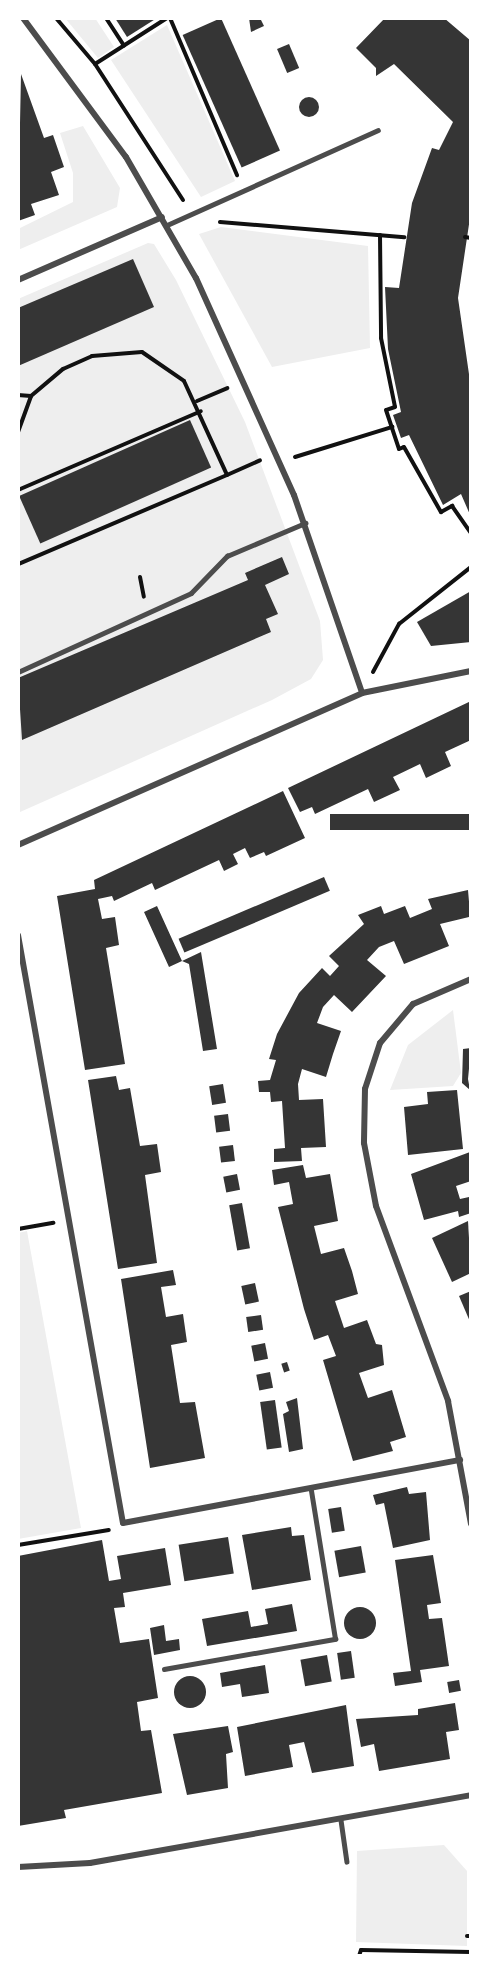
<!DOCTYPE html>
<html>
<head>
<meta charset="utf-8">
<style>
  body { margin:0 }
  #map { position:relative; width:489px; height:1974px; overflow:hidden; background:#fff; font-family:"Playfair Display",serif }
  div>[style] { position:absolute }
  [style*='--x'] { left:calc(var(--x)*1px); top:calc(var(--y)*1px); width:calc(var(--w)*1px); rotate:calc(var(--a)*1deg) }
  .green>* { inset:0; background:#eee }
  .building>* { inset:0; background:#353535; transform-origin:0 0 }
  .round { border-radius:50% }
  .path>* { height:4px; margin:-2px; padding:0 2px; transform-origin:2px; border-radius:2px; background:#111 }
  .service>* { height:4.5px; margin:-2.25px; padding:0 2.25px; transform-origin:2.25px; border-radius:2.25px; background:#4c4c4c }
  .minor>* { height:6px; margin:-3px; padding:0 3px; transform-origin:3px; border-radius:3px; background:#4c4c4c }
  span { translate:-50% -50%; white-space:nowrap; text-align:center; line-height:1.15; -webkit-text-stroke:5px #fff; paint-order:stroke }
  .frame { position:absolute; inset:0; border:20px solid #fff; pointer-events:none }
</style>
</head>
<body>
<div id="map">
  <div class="green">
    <i style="clip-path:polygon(65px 18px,95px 18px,114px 47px,98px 58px)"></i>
    <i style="clip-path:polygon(167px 25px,235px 181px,201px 197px,111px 60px)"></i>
    <i style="clip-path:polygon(83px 126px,120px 188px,117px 207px,18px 250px,18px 229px,73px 202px,73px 173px,60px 133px)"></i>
    <i style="clip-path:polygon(221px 227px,368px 246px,370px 348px,272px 367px,199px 234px)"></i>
    <i style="clip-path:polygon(148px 243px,154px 244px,176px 280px,245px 422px,320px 621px,323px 660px,311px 679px,272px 700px,20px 812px,18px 299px)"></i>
    <i style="clip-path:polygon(453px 1010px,461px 1073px,453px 1086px,390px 1090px,408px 1045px)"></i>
    <i style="clip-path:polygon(27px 1231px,81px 1528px,18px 1539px,18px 1233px)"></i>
    <i style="clip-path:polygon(444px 1845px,467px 1871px,467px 1946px,356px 1942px,357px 1851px)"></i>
  </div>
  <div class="building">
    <i style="clip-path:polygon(115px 18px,157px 18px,127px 37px)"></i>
    <i style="left:221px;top:18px;width:145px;height:42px;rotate:66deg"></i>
    <i style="clip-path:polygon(249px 18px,260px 18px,264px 26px,251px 32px)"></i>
    <i style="clip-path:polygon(385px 18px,444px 18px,471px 41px,471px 211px,458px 298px,471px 388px,471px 517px,461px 494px,443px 505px,409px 435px,401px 438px,393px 415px,401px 412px,388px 349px,385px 287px,399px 288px,412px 203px,432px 148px,439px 150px,453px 122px,394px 64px,376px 76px,376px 68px,356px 48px)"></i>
    <i style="left:289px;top:44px;width:26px;height:13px;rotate:67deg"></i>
    <i style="clip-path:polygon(21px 74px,44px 138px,53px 135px,64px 167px,51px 172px,59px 195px,31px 204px,35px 215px,18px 221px)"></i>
    <i class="round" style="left:299px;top:97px;width:20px;height:20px"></i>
    <i style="clip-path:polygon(133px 259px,154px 307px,18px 366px,18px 308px)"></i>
    <i style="left:190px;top:420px;width:52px;height:187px;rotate:66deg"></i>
    <i style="clip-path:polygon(282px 557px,289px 574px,265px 585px,278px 614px,266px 619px,271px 632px,22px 740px,18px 678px,248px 580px,245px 573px)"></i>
    <i style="clip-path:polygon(471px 591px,471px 642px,431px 646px,417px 622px)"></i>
    <i style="clip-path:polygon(471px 701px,471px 740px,445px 752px,451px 766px,426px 778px,420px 764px,393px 777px,400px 790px,374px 802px,368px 789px,315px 814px,312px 807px,300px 812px,288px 788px)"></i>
    <i style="clip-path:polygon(283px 791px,305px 838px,266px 856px,264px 852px,250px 858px,245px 848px,233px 854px,238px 864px,224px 871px,219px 860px,155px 890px,152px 883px,114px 901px,112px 896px,98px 899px,102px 919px,115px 917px,119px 945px,106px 948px,125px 1064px,85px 1070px,57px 896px,95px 889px,94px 880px)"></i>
    <i style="left:471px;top:814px;width:16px;height:141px;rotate:90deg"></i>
    <i style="left:324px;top:877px;width:15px;height:158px;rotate:67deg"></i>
    <i style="clip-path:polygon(468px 890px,471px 925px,469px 917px,440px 924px,449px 946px,404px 964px,394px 941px,379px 947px,367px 960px,386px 976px,352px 1012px,334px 995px,323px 1007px,317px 1023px,341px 1031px,333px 1054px,326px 1077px,302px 1069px,298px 1084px,299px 1100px,323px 1099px,326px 1147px,301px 1148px,302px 1161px,274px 1162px,274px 1149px,285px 1148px,282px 1101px,271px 1102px,270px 1092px,259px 1092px,258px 1081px,270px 1080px,276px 1060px,269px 1059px,277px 1034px,299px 993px,322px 968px,330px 976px,339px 966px,329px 956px,364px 924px,358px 915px,381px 906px,384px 914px,405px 906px,410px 918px,432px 909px,428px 899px)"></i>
    <i style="clip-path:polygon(157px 906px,182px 961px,201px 952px,217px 1049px,203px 1051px,189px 964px,182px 961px,169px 967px,144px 912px)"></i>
    <i style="clip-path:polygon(471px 1048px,468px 1079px,470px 1090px,462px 1083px,463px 1049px)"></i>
    <i style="clip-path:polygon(116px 1076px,119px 1090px,130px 1088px,140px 1146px,157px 1144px,161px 1172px,145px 1175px,157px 1263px,118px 1269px,88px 1080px)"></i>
    <i style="left:223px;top:1084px;width:19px;height:14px;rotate:81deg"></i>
    <i style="clip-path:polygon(457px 1090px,463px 1149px,408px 1155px,404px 1107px,428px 1104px,427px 1092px)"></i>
    <i style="left:228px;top:1114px;width:17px;height:14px;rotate:83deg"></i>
    <i style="left:233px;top:1145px;width:16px;height:14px;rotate:83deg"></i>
    <i style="clip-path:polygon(470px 1152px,471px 1181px,456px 1186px,460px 1199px,469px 1197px,471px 1213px,459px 1217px,458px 1211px,424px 1220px,411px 1174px)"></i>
    <i style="clip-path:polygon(303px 1165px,306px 1178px,330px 1174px,338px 1221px,314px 1226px,321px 1254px,344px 1248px,352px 1271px,358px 1294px,335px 1301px,344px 1328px,367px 1320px,376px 1344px,382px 1345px,384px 1365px,359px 1373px,368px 1398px,392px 1390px,406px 1437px,390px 1442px,393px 1451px,353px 1461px,323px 1360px,336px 1356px,328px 1335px,314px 1340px,304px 1309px,278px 1207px,293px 1204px,289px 1182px,274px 1185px,272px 1170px)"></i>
    <i style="left:237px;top:1174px;width:16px;height:14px;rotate:79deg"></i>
    <i style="left:242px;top:1203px;width:46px;height:13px;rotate:80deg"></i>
    <i style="clip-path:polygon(468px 1221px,471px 1273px,452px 1282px,432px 1238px)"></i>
    <i style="clip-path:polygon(173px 1270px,176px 1285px,161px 1287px,166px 1317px,183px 1314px,187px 1342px,171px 1345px,180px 1403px,195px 1402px,205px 1458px,150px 1468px,121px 1279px)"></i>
    <i style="left:255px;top:1283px;width:19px;height:14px;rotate:78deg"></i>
    <i style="clip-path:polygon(471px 1291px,471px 1324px,459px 1296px)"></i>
    <i style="left:261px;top:1315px;width:15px;height:15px;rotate:82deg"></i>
    <i style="left:265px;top:1343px;width:16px;height:14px;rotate:79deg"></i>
    <i style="left:287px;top:1362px;width:9px;height:6px;rotate:72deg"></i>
    <i style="left:270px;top:1372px;width:16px;height:14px;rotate:79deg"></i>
    <i style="clip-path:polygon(297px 1398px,303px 1449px,289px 1452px,283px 1414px,289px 1411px,286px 1402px)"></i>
    <i style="left:275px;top:1400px;width:48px;height:15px;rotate:82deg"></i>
    <i style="clip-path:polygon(407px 1487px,409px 1494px,426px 1492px,430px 1540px,393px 1548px,384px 1503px,376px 1505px,373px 1495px)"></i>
    <i style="left:341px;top:1507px;width:24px;height:13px;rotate:81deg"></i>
    <i style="clip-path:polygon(291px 1527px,292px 1536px,304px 1535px,311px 1580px,252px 1590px,242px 1535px)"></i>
    <i style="left:228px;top:1537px;width:37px;height:50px;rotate:81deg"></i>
    <i style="clip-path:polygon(102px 1540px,109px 1581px,121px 1579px,117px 1556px,165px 1548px,171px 1585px,123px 1593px,125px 1607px,114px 1608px,120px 1643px,149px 1639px,158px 1698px,137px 1702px,141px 1731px,151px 1730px,162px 1793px,64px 1810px,66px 1818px,18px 1826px,18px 1556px)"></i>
    <i style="left:361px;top:1546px;width:27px;height:27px;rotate:80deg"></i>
    <i style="clip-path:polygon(433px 1555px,441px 1603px,427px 1605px,429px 1619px,442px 1618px,449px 1666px,420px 1670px,422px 1682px,395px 1686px,393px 1673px,411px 1671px,395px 1560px)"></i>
    <i style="clip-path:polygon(292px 1604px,297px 1631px,207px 1646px,202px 1619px,248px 1611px,251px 1627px,268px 1624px,265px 1609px)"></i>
    <i class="round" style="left:344px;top:1607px;width:32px;height:32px"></i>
    <i style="clip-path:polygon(164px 1625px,166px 1641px,179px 1639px,180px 1650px,154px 1655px,150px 1628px)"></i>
    <i style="left:351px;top:1651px;width:27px;height:14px;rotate:82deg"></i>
    <i style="left:327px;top:1655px;width:27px;height:27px;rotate:80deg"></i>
    <i style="clip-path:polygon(265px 1665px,269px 1693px,242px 1697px,240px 1684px,222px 1687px,220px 1673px)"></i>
    <i class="round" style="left:174px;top:1676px;width:32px;height:32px"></i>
    <i style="left:459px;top:1680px;width:11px;height:12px;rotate:80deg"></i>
    <i style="clip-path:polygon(455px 1703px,459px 1730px,446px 1732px,450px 1759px,379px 1771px,374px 1744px,361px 1747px,356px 1719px,418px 1715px,418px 1709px)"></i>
    <i style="clip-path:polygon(346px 1705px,354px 1766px,312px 1773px,304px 1742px,289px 1745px,293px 1767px,245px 1776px,237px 1727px)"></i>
    <i style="clip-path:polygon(228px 1726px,233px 1752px,226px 1754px,228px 1788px,187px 1795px,173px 1734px)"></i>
  </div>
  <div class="path">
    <i style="--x:56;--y:18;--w:60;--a:49.7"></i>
    <i style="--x:95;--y:64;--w:85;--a:-32.6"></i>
    <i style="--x:106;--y:18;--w:33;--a:57"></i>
    <i style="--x:170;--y:18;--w:171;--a:66.9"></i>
    <i style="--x:95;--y:64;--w:162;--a:57.1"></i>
    <i style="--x:220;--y:222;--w:185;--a:4.7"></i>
    <i style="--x:380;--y:235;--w:103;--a:89.4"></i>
    <i style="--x:381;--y:338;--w:70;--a:78.5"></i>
    <i style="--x:395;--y:407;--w:9;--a:162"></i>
    <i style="--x:386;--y:410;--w:41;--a:71.6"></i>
    <i style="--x:399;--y:449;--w:5;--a:-22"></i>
    <i style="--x:404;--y:447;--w:75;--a:60.4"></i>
    <i style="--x:441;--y:512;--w:13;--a:-29"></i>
    <i style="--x:452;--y:506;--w:33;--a:55"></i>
    <i style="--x:465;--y:237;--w:6;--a:9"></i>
    <i style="--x:18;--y:395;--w:13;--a:4"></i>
    <i style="--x:31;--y:396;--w:42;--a:-40.2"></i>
    <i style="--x:63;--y:369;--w:32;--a:-24"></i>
    <i style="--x:92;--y:356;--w:50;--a:-4.6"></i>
    <i style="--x:142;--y:352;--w:51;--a:34.6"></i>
    <i style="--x:184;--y:381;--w:103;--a:65.4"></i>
    <i style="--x:227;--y:475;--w:227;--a:156.9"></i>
    <i style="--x:197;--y:401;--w:33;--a:-23"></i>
    <i style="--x:18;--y:432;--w:38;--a:-70"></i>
    <i style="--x:295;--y:457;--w:102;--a:-17.2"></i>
    <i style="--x:227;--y:475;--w:36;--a:-24"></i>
    <i style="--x:18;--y:490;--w:199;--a:-23.3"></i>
    <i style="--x:140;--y:577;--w:20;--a:79"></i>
    <i style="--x:373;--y:672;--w:55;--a:-61.6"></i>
    <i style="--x:399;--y:624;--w:92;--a:-38.4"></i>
    <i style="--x:18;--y:1229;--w:36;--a:-10"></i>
    <i style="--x:18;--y:1545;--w:92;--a:-9.4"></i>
    <i style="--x:467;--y:1936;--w:4;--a:0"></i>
    <i style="--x:359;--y:1956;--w:6;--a:-72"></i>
    <i style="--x:361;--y:1950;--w:110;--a:1"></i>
  </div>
  <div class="service">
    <i style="--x:167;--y:225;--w:231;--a:-24.2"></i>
    <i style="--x:18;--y:672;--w:190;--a:-24.5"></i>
    <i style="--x:191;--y:593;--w:52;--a:-45.8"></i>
    <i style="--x:227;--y:556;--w:85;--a:-22.9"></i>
    <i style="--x:164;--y:1669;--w:174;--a:-10"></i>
    <i style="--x:335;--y:1639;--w:150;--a:-99.2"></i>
    <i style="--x:341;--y:1820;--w:42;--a:81.9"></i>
  </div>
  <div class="minor">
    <i style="--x:23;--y:18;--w:173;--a:53.5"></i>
    <i style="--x:126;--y:157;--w:140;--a:60"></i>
    <i style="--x:196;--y:278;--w:238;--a:65.7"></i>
    <i style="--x:294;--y:495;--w:209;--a:71"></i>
    <i style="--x:18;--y:280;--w:157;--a:-23.6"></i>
    <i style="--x:18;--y:845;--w:376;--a:-23.8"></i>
    <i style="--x:362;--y:693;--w:111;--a:-11.4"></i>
    <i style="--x:18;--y:935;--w:597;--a:79.88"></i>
    <i style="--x:123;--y:1523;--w:343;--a:-10.6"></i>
    <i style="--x:471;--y:979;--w:63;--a:156.7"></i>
    <i style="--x:413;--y:1004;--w:51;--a:130.2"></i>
    <i style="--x:380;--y:1043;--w:48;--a:108.1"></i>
    <i style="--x:365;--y:1089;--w:54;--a:91.1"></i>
    <i style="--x:364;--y:1143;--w:64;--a:79.2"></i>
    <i style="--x:376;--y:1206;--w:208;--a:69.7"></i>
    <i style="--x:448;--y:1401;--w:125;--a:79.4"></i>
    <i style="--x:18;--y:1867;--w:72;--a:-3.2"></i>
    <i style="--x:90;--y:1863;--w:387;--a:-10.1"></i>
  </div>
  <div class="frame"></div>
</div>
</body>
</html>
